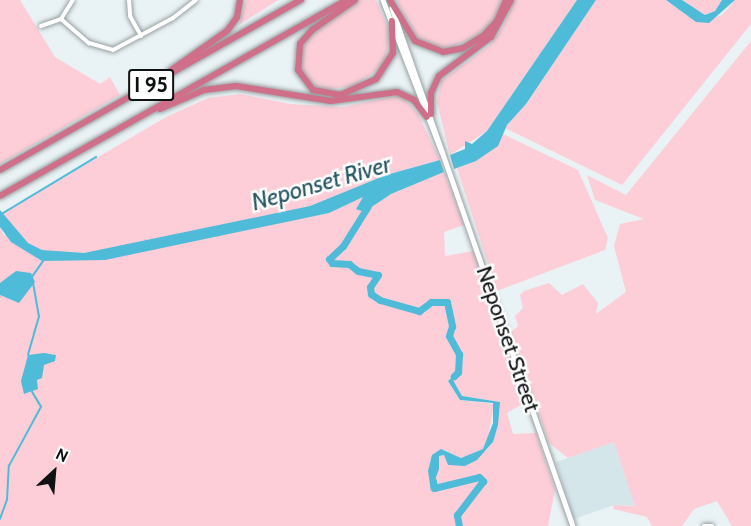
<!DOCTYPE html>
<html>
<head>
<meta charset="utf-8">
<style>
  body { margin:0 }
  #map { position:relative; width:751px; height:526px; overflow:hidden; background:#e9f2f4; font-family:Cabin,sans-serif }
  div>[style] { position:absolute }
  [style*='--x'] { left:calc(var(--x)*1px); top:calc(var(--y)*1px); width:calc(var(--w)*1px); rotate:calc(var(--a)*1deg) }
  .built>* { inset:0; background:#d5e6eb }
  .green>* { inset:0; background:#fdced8 }
  .water>* { inset:0; background:#4ebcd8 }
  .stream>* { height:1.5px; margin:-0.75px; padding:0 0.75px; transform-origin:0.75px; border-radius:0.75px; background:#4ebcd8 }
  .river>* { height:7px; margin:-3.5px; padding:0 3.5px; transform-origin:3.5px; border-radius:3.5px; background:#4ebcd8 }
  .roads { filter:drop-shadow(0 0 2px #98a0a2) drop-shadow(0 0 2px #98a0a2) }
  .street>* { height:4px; margin:-2px; padding:0 2px; transform-origin:2px; border-radius:2px; background:#fff }
  .secondary>* { height:4.5px; margin:-2.25px; padding:0 2.25px; transform-origin:2.25px; border-radius:2.25px; background:#fff }
  .highway>* { height:6px; margin:-3px; padding:0 3px; transform-origin:3px; border-radius:3px; background:#d06f89 }
  span { translate:-50% -50%; white-space:nowrap; text-align:center; line-height:1.15; -webkit-text-stroke:5px #fff; paint-order:stroke }
  .shield-label span { padding:2px 4px; background:#fff; border:2px solid; border-radius:4px; -webkit-text-stroke-width:0 }
  .shield-label { font-size:21px; color:#0f1213; font-weight:700 }
  .street-label { font-size:22px; color:#0f1213 }
  .water-label { font-size:24px; color:#265561; font-style:italic }
  .north { position:absolute; left:24px; top:442px; width:60px; height:60px; -webkit-text-stroke:4px #fff; paint-order:stroke; rotate:26deg; font-size:16px; font-weight:700; line-height:24px; text-align:center; color:#0f1213 }
  .north::after { content:''; display:block; margin:auto; width:21px; height:27px; background:#0f1213; clip-path:polygon(50% 0,100% 100%,50% 72%,0 100%) }
</style>
</head>
<body>
<div id="map">
  <div class="built">
    <i style="clip-path:polygon(614px 442px,636px 506px,614px 505px,574px 519px,556px 462px)"></i>
  </div>
  <div class="green">
    <i style="clip-path:polygon(0 0,20px 0,55px 57px,100px 84px,110px 77px,120px 95px,0 164px)"></i>
    <i style="clip-path:polygon(246px 0,278px 0,239px 25px)"></i>
    <i style="clip-path:polygon(358px 0,376px 0,389px 30px,386px 57px,378px 69px,355px 86px,323px 90px,312px 85px,299px 66px,303px 43px,310px 34px)"></i>
    <i style="clip-path:polygon(396px 0,501px 0,495px 18px,477px 36px,448px 49px,418px 40px)"></i>
    <i style="clip-path:polygon(514px 0,577px 0,487px 131px,450px 155px,437px 102px,441px 81px,489px 46px,503px 27px)"></i>
    <i style="clip-path:polygon(596px 0,666px 0,696px 22px,722px 15px,735px 0,751px 0,751px 24px,622px 185px,505px 128px,526px 104px)"></i>
    <i style="clip-path:polygon(682px 0,722px 0,715px 11px,705px 15px)"></i>
    <i style="clip-path:polygon(751px 41px,751px 526px,732px 526px,717px 501px,694px 509px,682px 526px,652px 526px,647px 517px,613px 509px,614px 505px,635px 506px,614px 442px,568px 458px,549px 443px,511px 332px,518px 326px,515px 316px,523px 308px,520px 295px,524px 291px,549px 283px,562px 295px,583px 284px,598px 303px,596px 314px,626px 292px,614px 246px,620px 224px,644px 219px,595px 200px,587px 175px,626px 195px)"></i>
    <i style="clip-path:polygon(evenodd,240px 94px,290px 104px,342px 107px,402px 95px,418px 114px,440px 160px,386px 175px,310px 206px,253px 219px,263px 222px,370px 191px,356px 208px,364px 212px,391px 194px,444px 172px,464px 225px,444px 232px,445px 256px,473px 251px,526px 402px,507px 413px,513px 434px,536px 433px,555px 490px,548px 526px,0 526px,0 227px,4px 236px,13px 230px,3px 213px,166px 117px,208px 98px,240px 94px,460px 371px,453px 380px,462px 396px,500px 402px,493px 442px,486px 451px,448px 465px,444px 454px,439px 456px,438px 465px,429px 467px,441px 449px,461px 458px,483px 449px,488px 439px,494px 404px,460px 400px,448px 381px,460px 371px)"></i>
    <i style="clip-path:polygon(503px 134px,578px 170px,608px 238px,605px 250px,497px 291px,457px 168px,476px 161px)"></i>
  </div>
  <div class="water">
    <i style="clip-path:polygon(577px 0,596px 0,526px 104px,507px 125px,498px 146px,476px 161px,454px 169px,450px 155px,465px 149px,465px 141px,472px 144px,487px 131px)"></i>
    <i style="clip-path:polygon(666px 0,682px 0,705px 15px,715px 11px,722px 0,735px 0,709px 23px,696px 22px)"></i>
    <i style="clip-path:polygon(440px 160px,444px 172px,391px 194px,364px 212px,356px 209px,363px 197px,329px 213px,105px 260px,42px 261px,11px 242px,0 227px,0 210px,28px 243px,42px 250px,84px 253px,310px 206px,386px 175px)"></i>
    <i style="clip-path:polygon(16px 271px,31px 273px,35px 282px,19px 303px,0 295px,0 283px)"></i>
    <i style="clip-path:polygon(44px 353px,56px 355px,55px 361px,44px 365px,42px 378px,37px 380px,38px 389px,24px 394px,21px 381px,28px 355px)"></i>
    <i style="clip-path:polygon(460px 370px,453px 380px,462px 396px,500px 402px,498px 425px,493px 442px,477px 460px,465px 466px,448px 465px,444px 455px,439px 456px,439px 469px,431px 491px,428px 471px,432px 455px,441px 449px,461px 458px,483px 449px,493px 423px,493px 403px,460px 400px,448px 381px)"></i>
  </div>
  <div class="stream">
    <i style="--x:0;--y:215;--w:112;--a:-31.1"></i>
    <i style="--x:32;--y:277;--w:19;--a:-55"></i>
    <i style="--x:28;--y:355;--w:40;--a:-74"></i>
    <i style="--x:39;--y:317;--w:34;--a:-100"></i>
    <i style="--x:0;--y:519;--w:20;--a:-70"></i>
    <i style="--x:7;--y:500;--w:34;--a:-87"></i>
    <i style="--x:9;--y:466;--w:67;--a:-61.5"></i>
    <i style="--x:41;--y:407;--w:17;--a:-121"></i>
  </div>
  <div class="river">
    <i style="--x:368;--y:206;--w:47;--a:122"></i>
    <i style="--x:343;--y:246;--w:19;--a:137"></i>
    <i style="--x:329;--y:259;--w:5;--a:53"></i>
    <i style="--x:332;--y:263;--w:17;--a:3"></i>
    <i style="--x:349;--y:264;--w:11;--a:38"></i>
    <i style="--x:358;--y:271;--w:20;--a:11"></i>
    <i style="--x:378;--y:275;--w:14;--a:124"></i>
    <i style="--x:370;--y:287;--w:7;--a:82"></i>
    <i style="--x:371;--y:294;--w:11;--a:34"></i>
    <i style="--x:380;--y:300;--w:41;--a:15.8"></i>
    <i style="--x:419;--y:311;--w:15;--a:-37"></i>
    <i style="--x:431;--y:302;--w:16;--a:0"></i>
    <i style="--x:447;--y:302;--w:25;--a:78"></i>
    <i style="--x:452;--y:326;--w:10;--a:107"></i>
    <i style="--x:449;--y:336;--w:21;--a:61"></i>
    <i style="--x:459;--y:354;--w:18;--a:93"></i>
    <i style="--x:458;--y:372;--w:6;--a:135"></i>
    <i style="--x:433;--y:481;--w:7;--a:82"></i>
    <i style="--x:434;--y:488;--w:46;--a:-13.7"></i>
    <i style="--x:479;--y:477;--w:6;--a:45"></i>
    <i style="--x:483;--y:481;--w:43;--a:127.4"></i>
    <i style="--x:457;--y:515;--w:11;--a:80"></i>
  </div>
  <div class="roads">
    <div class="street">
      <i style="--x:129;--y:0;--w:16;--a:86"></i>
      <i style="--x:130;--y:16;--w:23;--a:61"></i>
      <i style="--x:61;--y:19;--w:22;--a:-58"></i>
      <i style="--x:41;--y:26;--w:21;--a:-19"></i>
      <i style="--x:61;--y:19;--w:37;--a:41"></i>
      <i style="--x:89;--y:43;--w:25;--a:16"></i>
      <i style="--x:113;--y:50;--w:68;--a:-28.1"></i>
      <i style="--x:173;--y:18;--w:29;--a:-38"></i>
      <i style="--x:704;--y:526;--w:8;--a:0"></i>
    </div>
    <div class="secondary">
      <i style="--x:383;--y:0;--w:163;--a:68.8"></i>
      <i style="--x:392;--y:8;--w:549;--a:70.74"></i>
    </div>
    <div class="highway">
      <i style="--x:355;--y:0;--w:52;--a:145.1"></i>
      <i style="--x:312;--y:30;--w:18;--a:131"></i>
      <i style="--x:300;--y:44;--w:26;--a:94"></i>
      <i style="--x:298;--y:70;--w:25;--a:53"></i>
      <i style="--x:313;--y:90;--w:27;--a:10"></i>
      <i style="--x:340;--y:95;--w:39;--a:-24"></i>
      <i style="--x:376;--y:79;--w:31;--a:-57"></i>
      <i style="--x:393;--y:53;--w:32;--a:-92"></i>
      <i style="--x:390;--y:0;--w:48;--a:58.6"></i>
      <i style="--x:415;--y:41;--w:30;--a:21"></i>
      <i style="--x:443;--y:52;--w:20;--a:-11"></i>
      <i style="--x:463;--y:48;--w:23;--a:-31"></i>
      <i style="--x:483;--y:36;--w:21;--a:-47"></i>
      <i style="--x:497;--y:21;--w:23;--a:-67"></i>
      <i style="--x:170;--y:71;--w:70;--a:-35.1"></i>
      <i style="--x:227;--y:31;--w:17;--a:-54"></i>
      <i style="--x:237;--y:17;--w:17;--a:-80"></i>
      <i style="--x:160;--y:109;--w:48;--a:-23.4"></i>
      <i style="--x:204;--y:90;--w:32;--a:-7"></i>
      <i style="--x:236;--y:86;--w:96;--a:9"></i>
      <i style="--x:331;--y:101;--w:67;--a:-7.8"></i>
      <i style="--x:397;--y:92;--w:19;--a:25"></i>
      <i style="--x:414;--y:100;--w:21;--a:53"></i>
      <i style="--x:431;--y:114;--w:21;--a:-90"></i>
      <i style="--x:431;--y:93;--w:19;--a:-65"></i>
      <i style="--x:439;--y:76;--w:65;--a:-36.9"></i>
      <i style="--x:491;--y:37;--w:42;--a:-61.6"></i>
      <i style="--x:0;--y:170;--w:346;--a:-29.5"></i>
      <i style="--x:0;--y:196;--w:399;--a:-29.5"></i>
    </div>
  </div>
  <div class="shield-label">
    <span style="left:151px;top:85px">I 95</span>
  </div>
  <div class="street-label">
    <span style="left:508px;top:339px;rotate:71deg">Neponset Street</span>
  </div>
  <div class="water-label">
    <span style="left:321px;top:183px;rotate:-16deg">Neponset River</span>
  </div>
  <div class="north">N</div>
</div>
</body>
</html>
